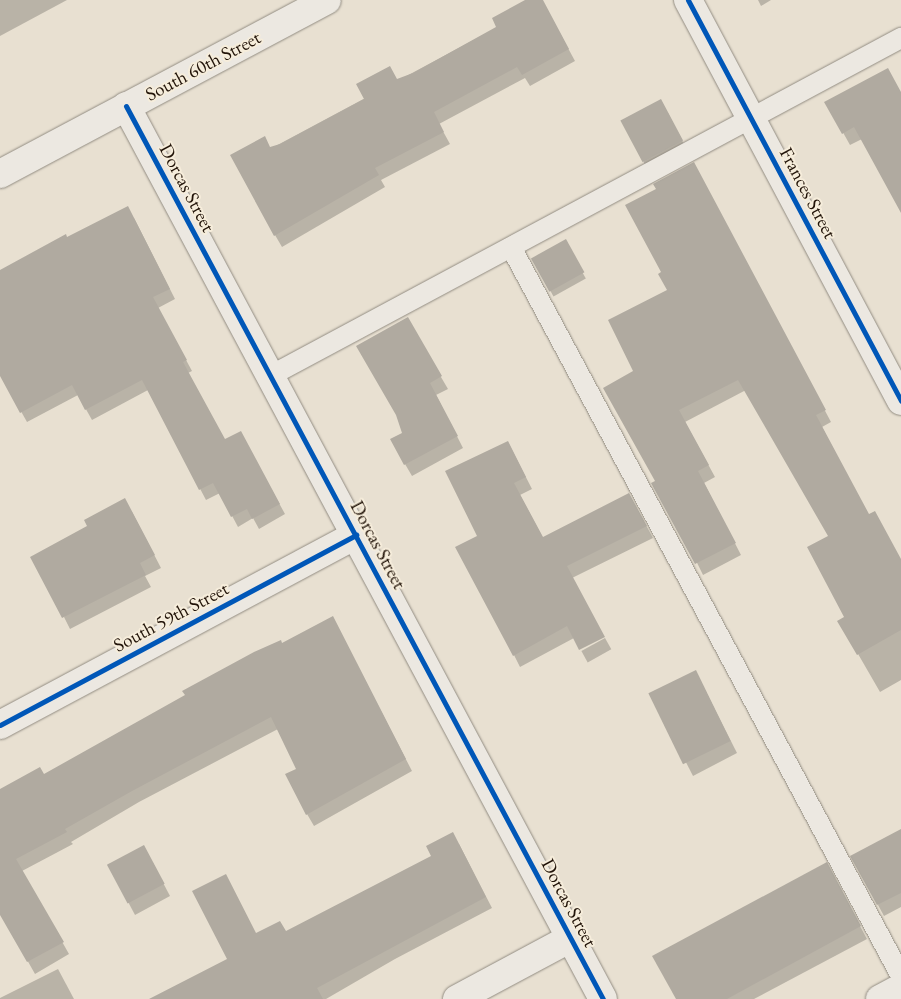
<!DOCTYPE html>
<html>
<head>
<meta charset="utf-8">
<style>
  body { margin:0 }
  #map { position:relative; width:901px; height:999px; overflow:hidden; background:#e8e0d1; font-family:"EB Garamond",serif }
  div>[style] { position:absolute }
  [style*='--x'] { left:calc(var(--x)*1px); top:calc(var(--y)*1px); width:calc(var(--w)*1px); rotate:calc(var(--a)*1deg) }
  .shadow>* { inset:0; background:#0003; transform-origin:0 0 }
  .building>* { inset:0; background:#b0aaa0; transform-origin:0 0 }
  .roads { filter:drop-shadow(0 0 1px #928c82) drop-shadow(0 0 1px #928c82) }
  .service>* { height:20px; margin:-10px; padding:0 10px; transform-origin:10px; border-radius:10px; background:#ece8e1 }
  .minor>* { height:28px; margin:-14px; padding:0 14px; transform-origin:14px; border-radius:14px; background:#ece8e1 }
  .secondary>* { height:28px; margin:-14px; padding:0 14px; transform-origin:14px; border-radius:14px; background:#ece8e1 }
  .cycleway>* { height:5px; margin:-2.5px; padding:0 2.5px; transform-origin:2.5px; border-radius:2.5px; background:#0057b8 }
  span { translate:-50% -50%; white-space:nowrap; text-align:center; line-height:1.15; -webkit-text-stroke:4px #f6eddb; paint-order:stroke }
  .street-label { font-size:19px; color:#211308 }
</style>
</head>
<body>
<div id="map">
  <div class="shadow">
    <i style="clip-path:polygon(0 0,67px 0,0 36px)"></i>
    <i style="clip-path:polygon(527px 0,542px 0,575px 61px,530px 86px,525px 78px,439px 124px,450px 144px,381px 180px,385px 187px,282px 247px,275px 235px,270px 149px,498px 27px)"></i>
    <i style="clip-path:polygon(758px 0,771px 0,761px 6px)"></i>
    <i style="clip-path:polygon(901px 95px,901px 211px,862px 139px,850px 145px,826px 102px)"></i>
    <i style="clip-path:polygon(668px 113px,689px 154px,650px 174px,622px 121px)"></i>
    <i style="clip-path:polygon(700px 176px,831px 422px,822px 427px,868px 516px,901px 561px,901px 680px,880px 692px,839px 621px,846px 618px,829px 536px,746px 390px,685px 422px,715px 477px,704px 483px,741px 555px,703px 575px,657px 481px,635px 371px,668px 291px,663px 272px)"></i>
    <i style="clip-path:polygon(134px 218px,175px 299px,158px 308px,192px 371px,188px 373px,225px 441px,246px 443px,285px 514px,259px 529px,253px 518px,238px 527px,220px 493px,206px 500px,148px 390px,92px 420px,78px 395px,27px 422px,0 374px,0 271px,67px 239px)"></i>
    <i style="left:565px;top:241px;width:43px;height:37px;rotate:61deg"></i>
    <i style="clip-path:polygon(407px 319px,448px 389px,436px 395px,463px 448px,412px 476px,405px 464px)"></i>
    <i style="clip-path:polygon(508px 442px,532px 489px,520px 495px,543px 538px,636px 507px,653px 538px,572px 578px,574px 638px,520px 667px,514px 655px,479px 536px)"></i>
    <i style="clip-path:polygon(132px 512px,161px 568px,145px 576px,151px 587px,70px 629px,64px 617px)"></i>
    <i style="clip-path:polygon(339px 630px,412px 771px,314px 826px,307px 814px,298px 769px,278px 729px,139px 802px,71px 842px,73px 844px,22px 871px,69px 954px,35px 974px,0 912px,0 807px,43px 776px,282px 644px)"></i>
    <i style="left:605px;top:638px;width:13px;height:27px;rotate:61deg"></i>
    <i style="clip-path:polygon(702px 684px,737px 753px,693px 776px,651px 694px)"></i>
    <i style="clip-path:polygon(901px 831px,901px 907px,884px 916px,878px 905px)"></i>
    <i style="clip-path:polygon(459px 844px,492px 908px,395px 959px,326px 999px,157px 999px,229px 959px,256px 935px,285px 933px)"></i>
    <i style="clip-path:polygon(150px 858px,170px 896px,135px 915px,108px 864px)"></i>
    <i style="clip-path:polygon(833px 876px,867px 939px,754px 999px,677px 999px)"></i>
    <i style="clip-path:polygon(58px 969px,74px 999px,0 999px,0 998px)"></i>
  </div>
  <div class="building">
    <i style="clip-path:polygon(525px 0,543px 0,569px 49px,522px 75px,517px 67px,434px 112px,444px 132px,375px 168px,379px 175px,274px 236px,230px 155px,265px 136px,270px 147px,280px 144px,364px 99px,356px 84px,390px 66px,397px 79px,413px 73px,496px 27px,492px 18px)"></i>
    <i style="clip-path:polygon(888px 68px,901px 92px,901px 213px,854px 127px,842px 134px,824px 102px)"></i>
    <i style="left:661px;top:99px;width:47px;height:46px;rotate:62deg"></i>
    <i style="clip-path:polygon(694px 162px,826px 410px,816px 415px,869px 514px,875px 511px,901px 559px,901px 630px,857px 655px,837px 621px,844px 617px,807px 547px,828px 536px,738px 380px,679px 410px,709px 465px,698px 471px,736px 543px,695px 564px,651px 483px,655px 481px,603px 388px,633px 371px,608px 320px,667px 290px,658px 274px,661px 272px,625px 205px,656px 189px,653px 184px)"></i>
    <i style="clip-path:polygon(128px 206px,170px 289px,153px 297px,187px 360px,183px 362px,225px 439px,241px 431px,280px 504px,252px 519px,247px 509px,231px 517px,213px 483px,199px 490px,142px 380px,85px 410px,72px 385px,20px 413px,0 376px,0 270px,66px 234px,67px 237px)"></i>
    <i style="left:566px;top:239px;width:38px;height:40px;rotate:61deg"></i>
    <i style="clip-path:polygon(408px 317px,442px 376px,430px 383px,458px 436px,404px 465px,390px 439px,402px 433px,396px 415px,356px 346px)"></i>
    <i style="clip-path:polygon(508px 441px,526px 477px,514px 483px,543px 537px,629px 493px,647px 526px,567px 566px,605px 637px,579px 650px,567px 626px,513px 656px,455px 547px,477px 536px,445px 471px)"></i>
    <i style="clip-path:polygon(125px 498px,155px 555px,140px 563px,146px 575px,62px 618px,30px 557px,87px 526px,84px 520px)"></i>
    <i style="clip-path:polygon(333px 616px,406px 759px,306px 815px,285px 774px,296px 769px,271px 717px,132px 791px,65px 829px,67px 832px,16px 859px,64px 942px,27px 962px,0 915px,0 789px,40px 767px,44px 774px,185px 695px,182px 691px,254px 652px,281px 640px,282px 643px)"></i>
    <i style="left:696px;top:670px;width:79px;height:53px;rotate:64deg"></i>
    <i style="clip-path:polygon(901px 829px,901px 893px,877px 905px,850px 856px)"></i>
    <i style="clip-path:polygon(453px 832px,486px 897px,317px 988px,323px 999px,149px 999px,227px 959px,192px 891px,226px 874px,256px 933px,280px 921px,286px 931px,431px 856px,426px 846px)"></i>
    <i style="left:144px;top:845px;width:44px;height:42px;rotate:62deg"></i>
    <i style="clip-path:polygon(827px 862px,861px 926px,727px 999px,676px 999px,652px 956px)"></i>
  </div>
  <div class="roads">
    <div class="service">
      <i style="--x:511;--y:247;--w:827;--a:61.85"></i>
      <i style="--x:270;--y:376;--w:716;--a:-28.18"></i>
    </div>
    <div class="minor">
      <i style="--x:688;--y:0;--w:454;--a:62"></i>
      <i style="--x:126;--y:106;--w:1012;--a:61.89"></i>
      <i style="--x:0;--y:725;--w:404;--a:-28.1"></i>
      <i style="--x:457;--y:999;--w:129;--a:-28.2"></i>
      <i style="--x:880;--y:999;--w:24;--a:-28"></i>
    </div>
    <div class="secondary">
      <i style="--x:0;--y:174;--w:370;--a:-28"></i>
    </div>
  </div>
  <div class="cycleway">
    <i style="--x:688;--y:0;--w:454;--a:62"></i>
    <i style="--x:126;--y:106;--w:1012;--a:61.89"></i>
    <i style="--x:0;--y:725;--w:404;--a:-28.1"></i>
  </div>
  <div class="street-label">
    <span style="left:203px;top:66px;rotate:-28deg">South 60th Street</span>
    <span style="left:187px;top:188px;rotate:62deg">Dorcas Street</span>
    <span style="left:808px;top:193px;rotate:62deg">Frances Street</span>
    <span style="left:378px;top:545px;rotate:62deg">Dorcas Street</span>
    <span style="left:171px;top:617px;rotate:-28deg">South 59th Street</span>
    <span style="left:569px;top:903px;rotate:62deg">Dorcas Street</span>
  </div>
</div>
</body>
</html>
